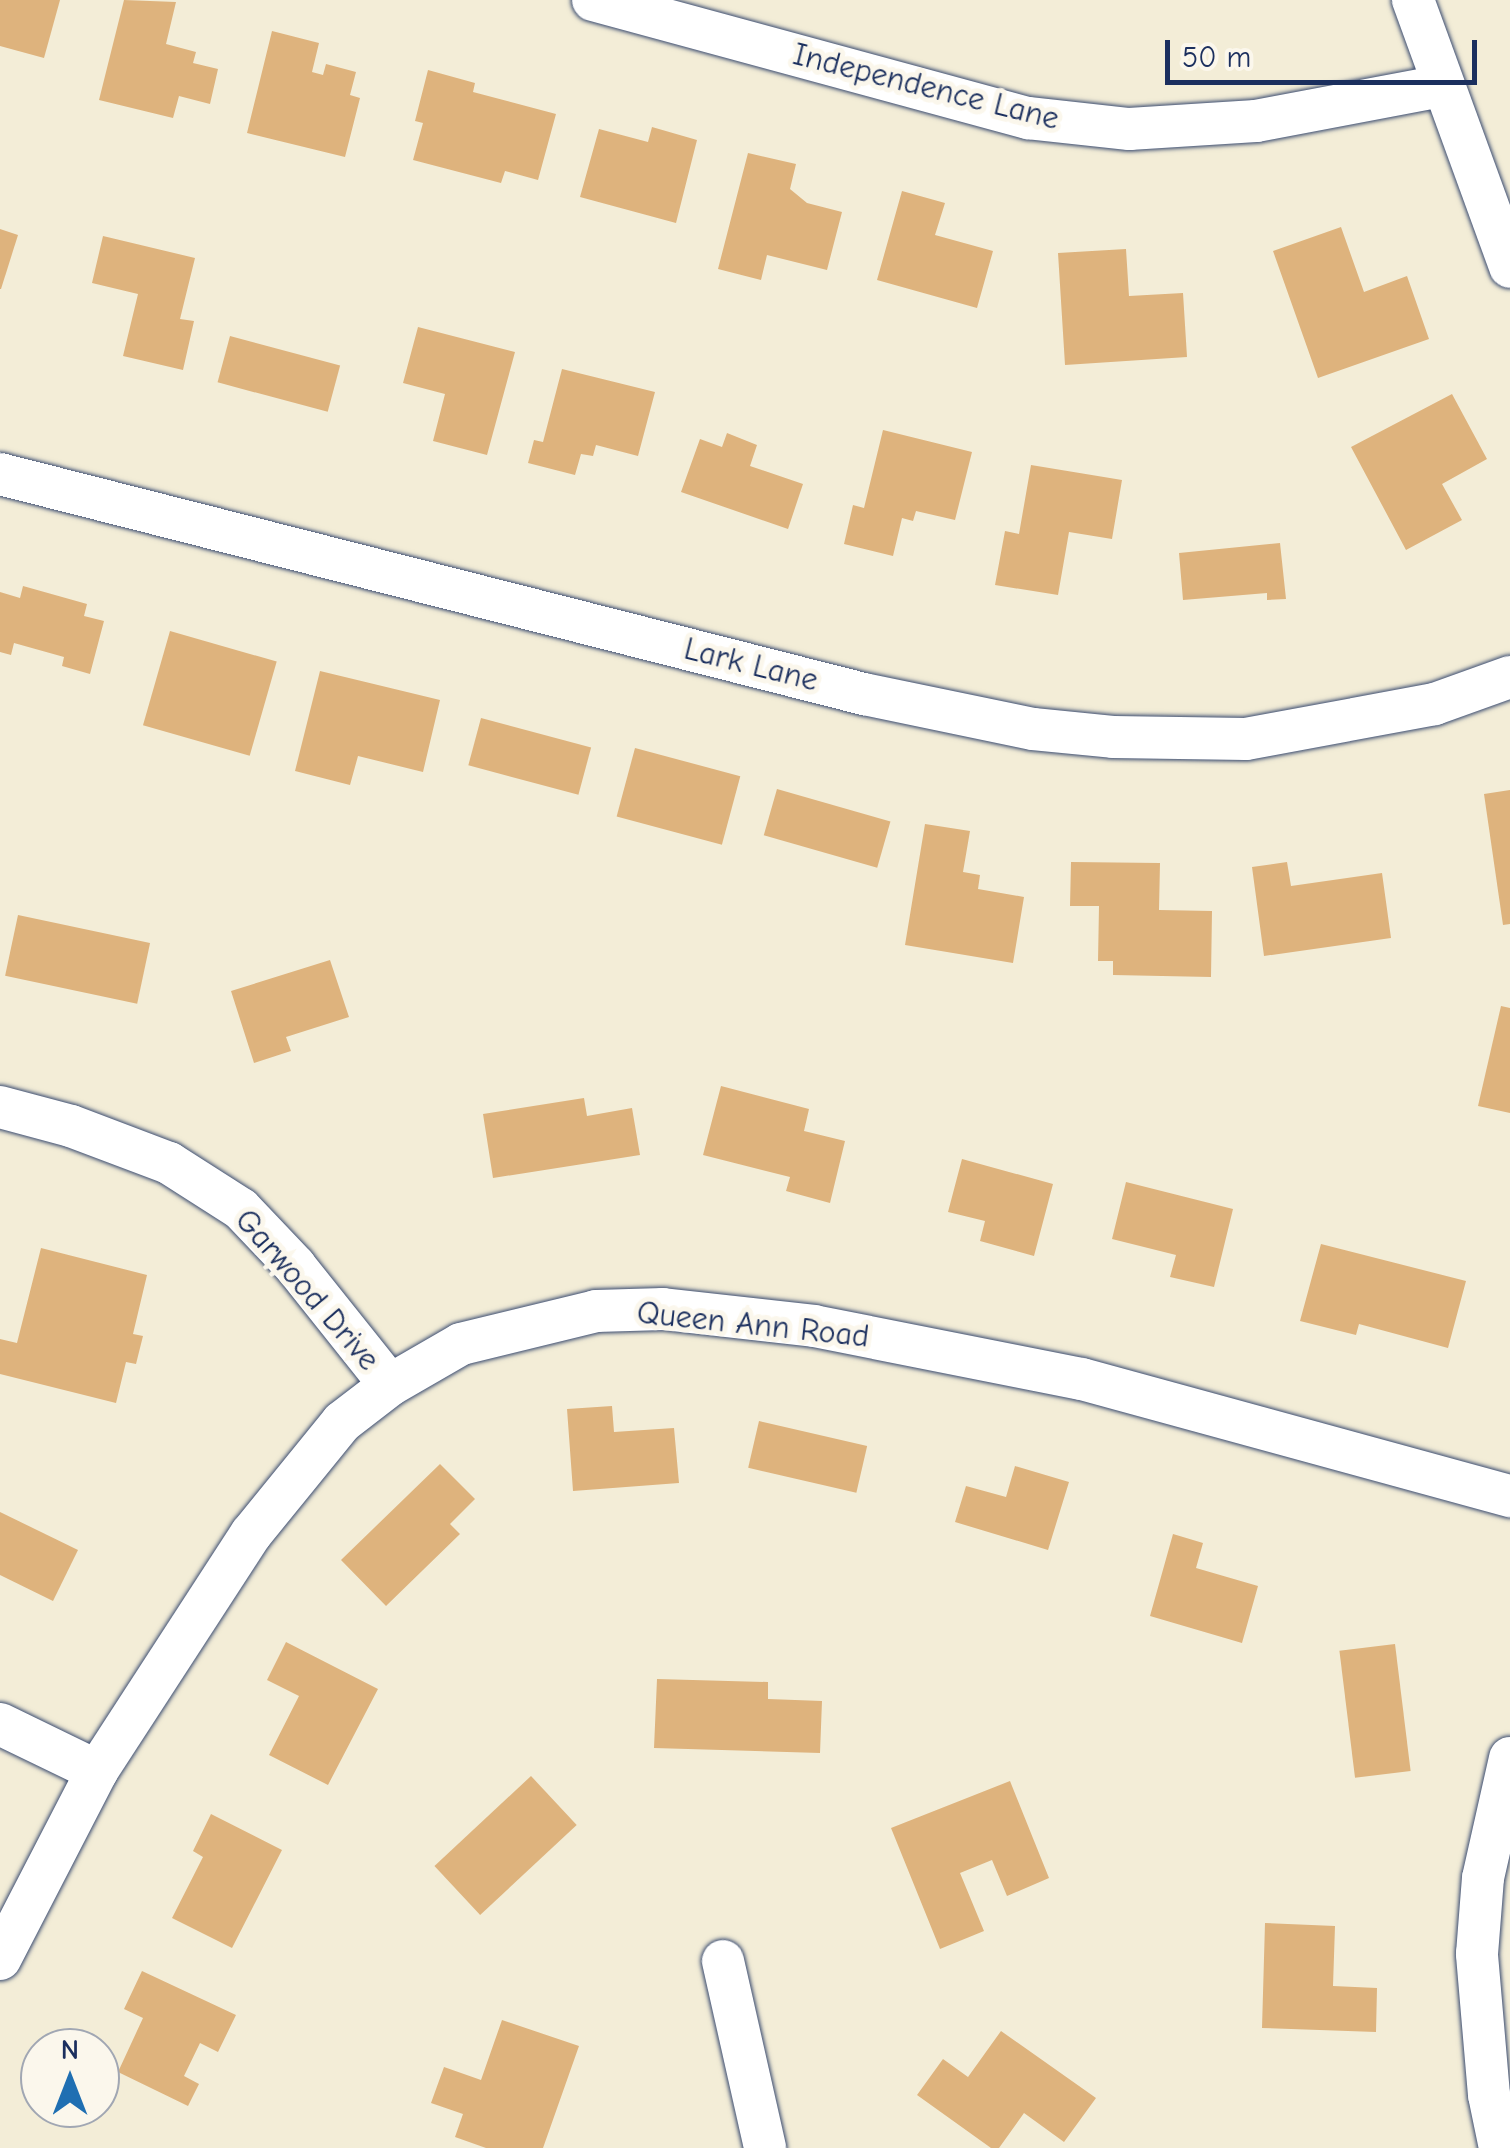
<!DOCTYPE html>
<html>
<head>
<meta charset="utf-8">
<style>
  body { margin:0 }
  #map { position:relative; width:1510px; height:2148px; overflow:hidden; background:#f3edd7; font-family:"Comic Neue",sans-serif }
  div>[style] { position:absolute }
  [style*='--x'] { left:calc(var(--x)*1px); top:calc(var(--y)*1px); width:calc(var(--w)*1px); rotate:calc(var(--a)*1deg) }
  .building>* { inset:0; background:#deb37d; transform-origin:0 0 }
  .roads { filter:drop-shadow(0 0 2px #3b4c70) drop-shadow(0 0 2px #3b4c70) }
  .minor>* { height:42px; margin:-21px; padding:0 21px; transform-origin:21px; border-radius:21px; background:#fff }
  span { translate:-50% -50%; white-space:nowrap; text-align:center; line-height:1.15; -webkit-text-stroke:10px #fbf7ec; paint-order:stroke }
  .street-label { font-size:32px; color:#1b2f5e }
  .north { position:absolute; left:20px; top:2028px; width:100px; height:100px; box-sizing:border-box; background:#fbf7ec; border:2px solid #a1a7b3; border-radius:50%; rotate:0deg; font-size:28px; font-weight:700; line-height:40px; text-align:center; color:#1b2f5e }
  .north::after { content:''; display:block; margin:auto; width:35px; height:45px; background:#1f6fb2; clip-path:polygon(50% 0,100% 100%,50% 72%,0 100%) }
  .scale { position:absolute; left:1165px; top:40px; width:312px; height:45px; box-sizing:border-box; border:5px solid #1b2f5e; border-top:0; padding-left:12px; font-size:30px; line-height:35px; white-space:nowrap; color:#1b2f5e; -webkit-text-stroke:8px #fbf7ec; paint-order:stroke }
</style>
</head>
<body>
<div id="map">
  <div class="building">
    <i style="clip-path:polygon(0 0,60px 0,44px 58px,0 46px)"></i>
    <i style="clip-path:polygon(124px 0,176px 2px,166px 44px,196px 52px,193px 63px,218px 69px,210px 104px,179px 96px,173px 118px,99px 100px)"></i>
    <i style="clip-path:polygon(272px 31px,319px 43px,312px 72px,323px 75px,326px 64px,356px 72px,350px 95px,360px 98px,345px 157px,247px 133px)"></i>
    <i style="clip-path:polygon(428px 70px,475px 83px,473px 92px,556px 114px,538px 180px,505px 171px,501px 183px,413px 160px,423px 123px,415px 121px)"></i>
    <i style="clip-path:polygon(652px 127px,697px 140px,676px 223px,580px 197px,599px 129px,648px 142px)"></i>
    <i style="clip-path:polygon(748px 153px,796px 164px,790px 189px,807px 203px,842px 212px,827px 270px,767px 255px,761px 280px,718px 269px)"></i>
    <i style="clip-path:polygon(902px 191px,945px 203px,935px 235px,993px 251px,977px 308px,877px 280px)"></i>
    <i style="clip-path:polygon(1341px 227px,1364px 292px,1407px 276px,1429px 339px,1318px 378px,1273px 251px)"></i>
    <i style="clip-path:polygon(0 229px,18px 235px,1px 289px,0 289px)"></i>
    <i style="clip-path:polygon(103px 236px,195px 258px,180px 319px,194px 321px,183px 370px,123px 356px,138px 294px,92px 283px)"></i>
    <i style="clip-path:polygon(1126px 249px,1129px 296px,1183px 293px,1187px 357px,1065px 365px,1058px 253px)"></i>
    <i style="clip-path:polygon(418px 327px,515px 352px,487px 455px,433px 441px,445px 394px,403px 383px)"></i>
    <i style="left:230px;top:336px;width:114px;height:48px;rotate:15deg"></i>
    <i style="clip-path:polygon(562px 369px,655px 392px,638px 456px,596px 445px,593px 456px,581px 454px,575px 475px,528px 463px,534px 440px,543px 442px)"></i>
    <i style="clip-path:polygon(1452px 394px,1487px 459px,1442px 484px,1462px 520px,1406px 550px,1351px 447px)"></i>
    <i style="clip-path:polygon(883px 430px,972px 452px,955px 520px,916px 511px,913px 521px,902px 518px,893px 556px,844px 544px,853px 505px,864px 508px)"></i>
    <i style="clip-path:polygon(727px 433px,757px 445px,750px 466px,803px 484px,788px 529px,681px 492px,700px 439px,722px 447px)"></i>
    <i style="clip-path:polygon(1031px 465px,1122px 480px,1112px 539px,1069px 532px,1058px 595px,995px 585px,1005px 531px,1019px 534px)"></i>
    <i style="clip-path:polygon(1280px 543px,1286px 599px,1267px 600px,1267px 593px,1183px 600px,1179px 553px)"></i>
    <i style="clip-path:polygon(23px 586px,87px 604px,84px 616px,104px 621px,90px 674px,62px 666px,64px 657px,14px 643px,11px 655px,0 652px,0 592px,20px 598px)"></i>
    <i style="left:170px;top:631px;width:111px;height:98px;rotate:16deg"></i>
    <i style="clip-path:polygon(320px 671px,440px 700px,423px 772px,358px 756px,350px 785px,295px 771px)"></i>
    <i style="left:481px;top:718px;width:114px;height:49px;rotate:15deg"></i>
    <i style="left:635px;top:748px;width:109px;height:71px;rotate:15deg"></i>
    <i style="left:777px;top:789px;width:118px;height:48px;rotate:16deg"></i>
    <i style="clip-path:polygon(1510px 790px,1510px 924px,1503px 925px,1484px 794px)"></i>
    <i style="clip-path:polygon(925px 824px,970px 831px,963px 872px,980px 875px,978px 889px,1024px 897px,1013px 963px,905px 945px)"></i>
    <i style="clip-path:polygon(1071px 862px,1160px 863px,1159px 910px,1212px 911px,1211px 977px,1113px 975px,1113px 961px,1098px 961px,1099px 906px,1070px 906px)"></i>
    <i style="clip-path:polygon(1287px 862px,1291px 886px,1382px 873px,1391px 938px,1264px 956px,1252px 867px)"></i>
    <i style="left:18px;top:915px;width:135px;height:62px;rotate:12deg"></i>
    <i style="clip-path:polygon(330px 960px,349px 1017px,286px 1037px,291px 1051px,254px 1063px,231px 991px)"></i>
    <i style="clip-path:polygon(1501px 1006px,1510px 1008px,1510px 1113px,1478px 1106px)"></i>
    <i style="clip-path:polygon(721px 1086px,809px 1109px,804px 1131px,845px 1141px,830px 1203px,786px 1191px,790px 1177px,703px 1155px)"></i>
    <i style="clip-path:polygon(584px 1098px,587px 1116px,632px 1108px,640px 1155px,493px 1178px,483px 1114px)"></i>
    <i style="clip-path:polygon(962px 1159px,1053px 1184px,1034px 1256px,980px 1241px,985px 1221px,948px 1212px)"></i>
    <i style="clip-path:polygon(1126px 1182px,1233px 1209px,1214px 1287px,1170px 1277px,1176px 1255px,1112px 1239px)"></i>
    <i style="clip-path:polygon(1321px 1244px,1466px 1281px,1448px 1348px,1359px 1324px,1356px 1335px,1300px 1321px)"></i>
    <i style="clip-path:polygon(41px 1248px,147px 1275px,133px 1334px,143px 1336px,136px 1364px,126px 1362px,116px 1403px,0 1374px,0 1339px,17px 1343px)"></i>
    <i style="clip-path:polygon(612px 1406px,614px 1432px,674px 1428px,679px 1483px,573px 1491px,567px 1409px)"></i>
    <i style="left:759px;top:1421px;width:111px;height:48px;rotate:13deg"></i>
    <i style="clip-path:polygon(440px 1464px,475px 1499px,450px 1524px,460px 1534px,386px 1606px,341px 1560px)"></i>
    <i style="clip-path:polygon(1015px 1466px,1069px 1482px,1048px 1550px,955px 1522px,966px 1486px,1006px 1497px)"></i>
    <i style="clip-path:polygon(0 1512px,78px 1550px,53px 1601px,0 1575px)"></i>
    <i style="clip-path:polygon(1173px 1534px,1203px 1543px,1196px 1568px,1258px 1586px,1242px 1643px,1150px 1616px)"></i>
    <i style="clip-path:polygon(286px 1642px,378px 1689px,328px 1785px,269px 1755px,299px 1696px,267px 1680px)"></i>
    <i style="left:1395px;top:1644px;width:128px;height:56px;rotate:83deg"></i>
    <i style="clip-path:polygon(657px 1679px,768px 1682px,768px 1699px,822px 1701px,820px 1753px,654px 1748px)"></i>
    <i style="left:531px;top:1776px;width:67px;height:132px;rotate:47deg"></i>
    <i style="clip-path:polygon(1010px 1781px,1049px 1878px,1007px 1896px,992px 1860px,960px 1873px,984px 1931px,940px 1949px,891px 1828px)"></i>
    <i style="clip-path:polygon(211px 1814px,282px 1850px,232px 1948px,172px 1918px,203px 1857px,193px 1851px)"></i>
    <i style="clip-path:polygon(1265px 1923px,1335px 1926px,1333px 1986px,1377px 1988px,1376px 2032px,1262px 2028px)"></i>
    <i style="clip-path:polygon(142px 1971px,236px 2015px,218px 2052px,200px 2043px,184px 2076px,199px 2084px,188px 2106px,118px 2072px,143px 2018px,124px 2009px)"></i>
    <i style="clip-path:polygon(502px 2020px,579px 2046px,543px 2148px,486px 2148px,455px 2137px,463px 2114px,431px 2103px,444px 2067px,481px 2080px)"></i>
    <i style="clip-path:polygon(1001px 2031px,1096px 2098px,1064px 2142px,1024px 2113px,999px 2148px,991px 2148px,917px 2095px,943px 2059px,968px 2077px)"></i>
  </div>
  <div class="roads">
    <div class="minor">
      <i style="--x:593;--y:0;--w:451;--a:15.2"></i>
      <i style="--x:1028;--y:118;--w:102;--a:6.2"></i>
      <i style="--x:1129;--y:129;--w:127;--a:-3.6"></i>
      <i style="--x:1256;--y:121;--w:188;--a:-10.7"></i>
      <i style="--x:1413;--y:0;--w:284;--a:70"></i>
      <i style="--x:0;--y:474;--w:892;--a:14.29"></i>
      <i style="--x:864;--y:694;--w:173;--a:11.7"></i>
      <i style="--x:1033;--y:729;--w:80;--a:5.7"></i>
      <i style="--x:1113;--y:737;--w:133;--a:0.9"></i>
      <i style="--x:1246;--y:739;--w:192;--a:-10.5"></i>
      <i style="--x:1435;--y:704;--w:80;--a:-19.8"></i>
      <i style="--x:0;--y:1107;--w:73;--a:15"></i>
      <i style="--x:71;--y:1126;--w:105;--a:20.7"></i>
      <i style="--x:169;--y:1163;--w:85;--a:32.6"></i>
      <i style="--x:241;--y:1209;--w:79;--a:46.5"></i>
      <i style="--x:295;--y:1266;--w:152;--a:51.4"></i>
      <i style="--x:0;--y:1724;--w:108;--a:25.9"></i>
      <i style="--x:0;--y:1959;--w:212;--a:-62.7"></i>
      <i style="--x:97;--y:1771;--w:283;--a:-57"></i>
      <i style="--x:251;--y:1534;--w:144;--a:-50.9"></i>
      <i style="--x:342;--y:1422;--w:61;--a:-37.6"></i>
      <i style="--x:390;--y:1385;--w:82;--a:-30"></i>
      <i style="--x:461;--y:1344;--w:139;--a:-13.7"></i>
      <i style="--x:596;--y:1311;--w:67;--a:-1.7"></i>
      <i style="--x:663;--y:1309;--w:152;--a:6.4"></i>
      <i style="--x:814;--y:1326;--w:273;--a:11.2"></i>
      <i style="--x:1082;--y:1379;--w:444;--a:15.3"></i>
      <i style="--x:723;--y:1961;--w:192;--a:77.3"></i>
      <i style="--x:1500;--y:2148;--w:54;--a:-101.7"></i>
      <i style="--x:1489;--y:2095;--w:142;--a:-94.9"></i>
      <i style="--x:1477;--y:1954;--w:76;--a:-85.5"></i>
      <i style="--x:1483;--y:1878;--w:123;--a:-77.3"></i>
    </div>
  </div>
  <div class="street-label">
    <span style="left:926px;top:87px;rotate:14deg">Independence Lane</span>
    <span style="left:751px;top:665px;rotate:14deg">Lark Lane</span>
    <span style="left:307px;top:1290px;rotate:49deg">Garwood Drive</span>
    <span style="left:753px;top:1325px;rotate:6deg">Queen Ann Road</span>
  </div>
  <div class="north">N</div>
  <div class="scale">50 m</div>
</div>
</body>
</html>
